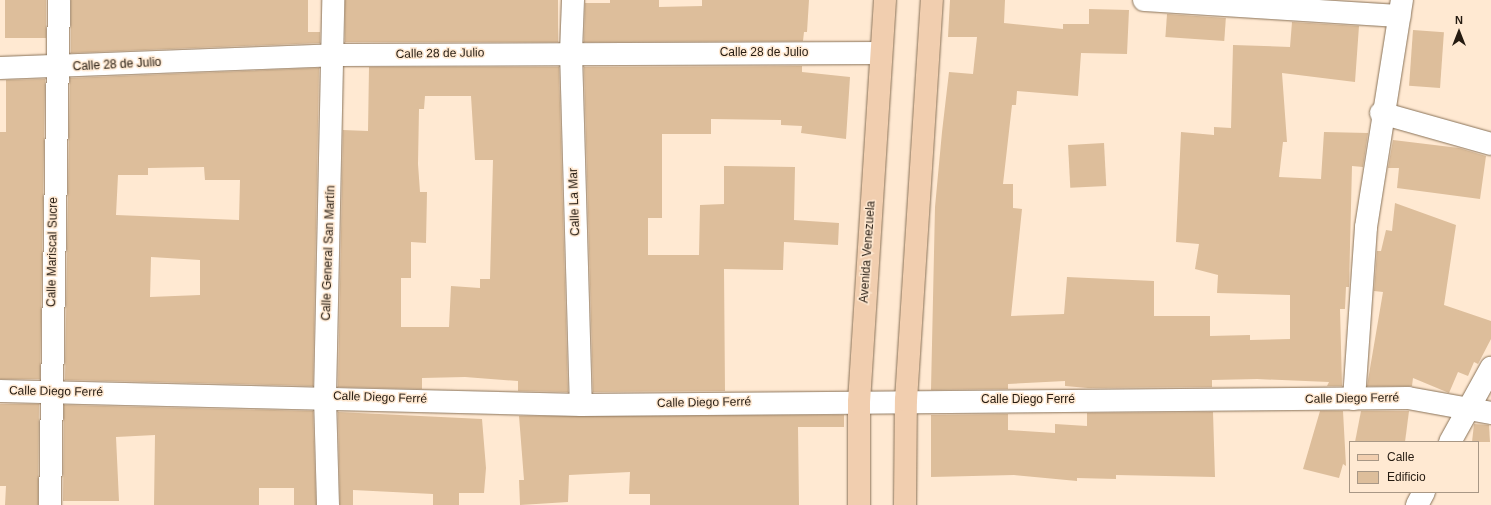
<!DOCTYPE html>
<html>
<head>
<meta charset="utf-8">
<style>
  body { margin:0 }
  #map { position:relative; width:1491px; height:505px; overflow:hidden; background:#ffe9d2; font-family:Helvetica,sans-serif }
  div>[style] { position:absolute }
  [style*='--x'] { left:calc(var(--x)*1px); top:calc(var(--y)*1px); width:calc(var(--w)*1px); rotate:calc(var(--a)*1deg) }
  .building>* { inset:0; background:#ddbe9b; transform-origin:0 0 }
  .roads { filter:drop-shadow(0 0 1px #897258) drop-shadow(0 0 1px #897258) }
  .street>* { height:22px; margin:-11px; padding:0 11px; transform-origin:11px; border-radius:11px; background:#fff }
  .secondary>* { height:22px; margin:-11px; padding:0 11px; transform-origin:11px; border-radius:11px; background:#fff }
  .primary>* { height:22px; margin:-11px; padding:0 11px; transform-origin:11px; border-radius:11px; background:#f1ceaf }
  span { translate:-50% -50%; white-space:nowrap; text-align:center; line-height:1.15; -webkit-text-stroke:3px #ffe9d2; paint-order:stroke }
  .street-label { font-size:12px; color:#251b11 }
  .legend { position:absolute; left:1349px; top:441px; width:130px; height:52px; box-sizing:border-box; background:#ffe9d2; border:1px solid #a89785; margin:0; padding:5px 7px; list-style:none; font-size:12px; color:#251b11 }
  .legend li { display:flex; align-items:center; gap:8px; height:20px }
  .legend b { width:20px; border:1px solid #a89785 }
  .north { position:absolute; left:1439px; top:12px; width:40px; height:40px; -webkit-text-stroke:3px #ffe9d2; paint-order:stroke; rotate:0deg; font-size:11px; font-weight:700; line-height:16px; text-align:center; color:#251b11 }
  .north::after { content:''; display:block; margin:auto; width:14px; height:18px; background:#251b11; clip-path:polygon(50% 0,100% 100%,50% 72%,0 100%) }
</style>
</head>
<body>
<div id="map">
  <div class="building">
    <i style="left:5px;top:0;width:41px;height:38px"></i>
    <i style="clip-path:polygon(71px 0,308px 0,308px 32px,320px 32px,320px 43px,71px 53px)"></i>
    <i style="left:345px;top:0;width:213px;height:42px"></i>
    <i style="clip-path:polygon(610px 0,659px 0,659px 7px,702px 6px,702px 0,809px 0,807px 32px,804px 32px,803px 41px,584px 42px,585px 3px,610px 3px)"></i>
    <i style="clip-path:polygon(950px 0,1005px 0,1004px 23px,1063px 29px,1063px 24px,1089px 24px,1089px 9px,1129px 10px,1127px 54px,1081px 53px,1078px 96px,1017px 91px,1016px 105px,1012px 105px,1003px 184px,1013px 184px,1013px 208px,1022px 209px,1011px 316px,1064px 314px,1067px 277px,1154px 281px,1154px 316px,1210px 316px,1210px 336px,1250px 335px,1250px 340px,1290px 339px,1290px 295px,1217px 293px,1218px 275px,1195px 269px,1199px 244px,1176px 242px,1181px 132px,1214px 135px,1214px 127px,1231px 128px,1233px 45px,1290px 47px,1292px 22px,1359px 26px,1355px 82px,1282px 73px,1287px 142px,1283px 142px,1279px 177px,1321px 179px,1324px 132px,1368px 133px,1363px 167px,1352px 166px,1349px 287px,1346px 287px,1345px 309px,1340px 309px,1342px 386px,1327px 386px,1329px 382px,1257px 379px,1212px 380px,1212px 387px,1088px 388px,1065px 386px,1065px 381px,1008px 384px,1008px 389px,931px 390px,935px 207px,942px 132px,949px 72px,973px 74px,977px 37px,948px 37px)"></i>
    <i style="left:1167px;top:14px;width:59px;height:23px;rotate:4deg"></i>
    <i style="left:1413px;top:30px;width:31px;height:56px;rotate:4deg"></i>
    <i style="clip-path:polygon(802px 66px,802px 72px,850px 77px,846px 139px,801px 133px,802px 126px,781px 125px,781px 120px,711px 119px,711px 134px,662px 134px,662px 218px,648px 218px,648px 255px,699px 255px,700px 205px,724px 204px,724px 166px,795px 167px,794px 220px,839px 223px,838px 245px,784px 242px,783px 270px,724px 269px,725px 391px,593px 392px,584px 67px)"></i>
    <i style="clip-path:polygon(evenodd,369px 67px,559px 67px,568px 392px,518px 391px,518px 381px,465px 377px,422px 378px,422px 389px,338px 387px,343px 130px,368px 131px,369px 67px,425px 96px,471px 96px,475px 160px,493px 160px,490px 279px,480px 279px,480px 288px,451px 286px,449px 327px,401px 327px,401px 278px,411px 278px,411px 242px,426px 243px,427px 192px,420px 192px,418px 164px,419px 109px,424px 109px,425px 96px)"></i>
    <i style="clip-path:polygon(evenodd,319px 68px,313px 386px,65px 380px,70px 78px,319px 68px,204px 167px,205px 180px,240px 180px,239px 220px,116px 215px,118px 175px,148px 175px,148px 168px,204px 167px,319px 68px,151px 257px,200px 260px,200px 295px,150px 297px,151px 257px)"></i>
    <i style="clip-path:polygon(45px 79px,40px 379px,0 379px,0 132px,6px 132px,6px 80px)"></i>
    <i style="clip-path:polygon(1393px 140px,1459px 148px,1486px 156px,1480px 199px,1397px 188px,1399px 168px,1388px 168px)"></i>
    <i style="left:1104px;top:143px;width:43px;height:36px;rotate:87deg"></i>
    <i style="clip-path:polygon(1395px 203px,1456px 225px,1444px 305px,1491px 321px,1491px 339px,1478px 364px,1474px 362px,1468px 376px,1458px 372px,1449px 393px,1413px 378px,1412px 386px,1367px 386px,1383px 292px,1374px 291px,1377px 251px,1381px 251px,1386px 230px,1392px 231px)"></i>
    <i style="clip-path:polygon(0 404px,39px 404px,38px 505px,5px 505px,6px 486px,0 486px)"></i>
    <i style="clip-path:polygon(64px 405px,313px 411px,316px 505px,294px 505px,294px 488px,259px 488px,259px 505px,154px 505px,155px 435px,116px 437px,119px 501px,63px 501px)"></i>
    <i style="clip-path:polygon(1320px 411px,1343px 411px,1346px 466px,1343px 464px,1339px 478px,1303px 469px)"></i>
    <i style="clip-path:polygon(1361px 411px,1409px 411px,1405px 442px,1355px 442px)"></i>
    <i style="clip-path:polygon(338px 412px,482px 419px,486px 468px,484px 493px,459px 493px,459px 505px,433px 505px,433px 494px,353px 490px,353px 505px,340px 505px)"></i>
    <i style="clip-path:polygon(1213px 412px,1215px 477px,1116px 475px,1116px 479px,1077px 478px,1077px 481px,1014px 475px,931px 477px,931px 415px,1008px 414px,1008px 430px,1055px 433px,1055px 424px,1087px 426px,1087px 413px)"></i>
    <i style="clip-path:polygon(844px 415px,844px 427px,798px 427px,799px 505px,650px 505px,650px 494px,629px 494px,630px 472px,569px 475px,568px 502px,520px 505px,519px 480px,524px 480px,519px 416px)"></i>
    <i style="clip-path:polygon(1474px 424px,1489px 425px,1490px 442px,1472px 442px)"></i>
  </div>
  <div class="roads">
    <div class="street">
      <i style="--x:573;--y:0;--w:52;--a:92.2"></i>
      <i style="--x:571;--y:52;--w:353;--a:88.4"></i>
      <i style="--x:1144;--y:0;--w:256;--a:3.6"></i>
      <i style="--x:1381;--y:113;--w:114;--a:15.7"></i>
      <i style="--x:0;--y:391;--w:581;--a:1.38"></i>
      <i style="--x:581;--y:405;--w:827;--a:-0.48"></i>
      <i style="--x:1408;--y:398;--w:84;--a:10.2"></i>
      <i style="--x:1354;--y:399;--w:172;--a:-86"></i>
      <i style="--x:1366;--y:227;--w:230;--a:-81"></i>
      <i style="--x:1450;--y:442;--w:85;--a:-61"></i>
      <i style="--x:50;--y:505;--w:505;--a:-88.98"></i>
      <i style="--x:328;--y:505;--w:108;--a:-91.6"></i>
      <i style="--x:325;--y:397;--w:397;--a:-88.8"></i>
      <i style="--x:1417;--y:505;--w:15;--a:-62"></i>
    </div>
    <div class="secondary">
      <i style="--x:0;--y:68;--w:334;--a:-2.2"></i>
      <i style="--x:334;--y:55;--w:547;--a:-0.21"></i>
    </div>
    <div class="primary">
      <i style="--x:859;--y:505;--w:103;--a:-90"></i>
      <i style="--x:859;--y:402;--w:403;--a:-86.3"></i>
      <i style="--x:905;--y:505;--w:105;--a:-89.5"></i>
      <i style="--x:906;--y:400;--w:401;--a:-86.3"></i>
    </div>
  </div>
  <div class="street-label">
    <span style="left:764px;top:53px">Calle 28 de Julio</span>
    <span style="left:440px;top:54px;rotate:-1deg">Calle 28 de Julio</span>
    <span style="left:117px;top:65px;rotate:-3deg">Calle 28 de Julio</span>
    <span style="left:575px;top:202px;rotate:-92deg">Calle La Mar</span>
    <span style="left:53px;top:252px;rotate:-89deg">Calle Mariscal Sucre</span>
    <span style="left:868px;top:252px;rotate:-86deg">Avenida Venezuela</span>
    <span style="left:329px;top:253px;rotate:-88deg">Calle General San Martín</span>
    <span style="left:56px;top:392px;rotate:1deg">Calle Diego Ferré</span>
    <span style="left:380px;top:398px;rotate:2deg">Calle Diego Ferré</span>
    <span style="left:1352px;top:399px;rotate:-1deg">Calle Diego Ferré</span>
    <span style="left:1028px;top:400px">Calle Diego Ferré</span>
    <span style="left:704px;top:403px;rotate:-1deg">Calle Diego Ferré</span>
  </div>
  <ul class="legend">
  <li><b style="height:5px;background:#f1ceaf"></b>Calle</li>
  <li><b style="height:11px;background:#ddbe9b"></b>Edificio</li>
  </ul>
  <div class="north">N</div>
</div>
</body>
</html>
